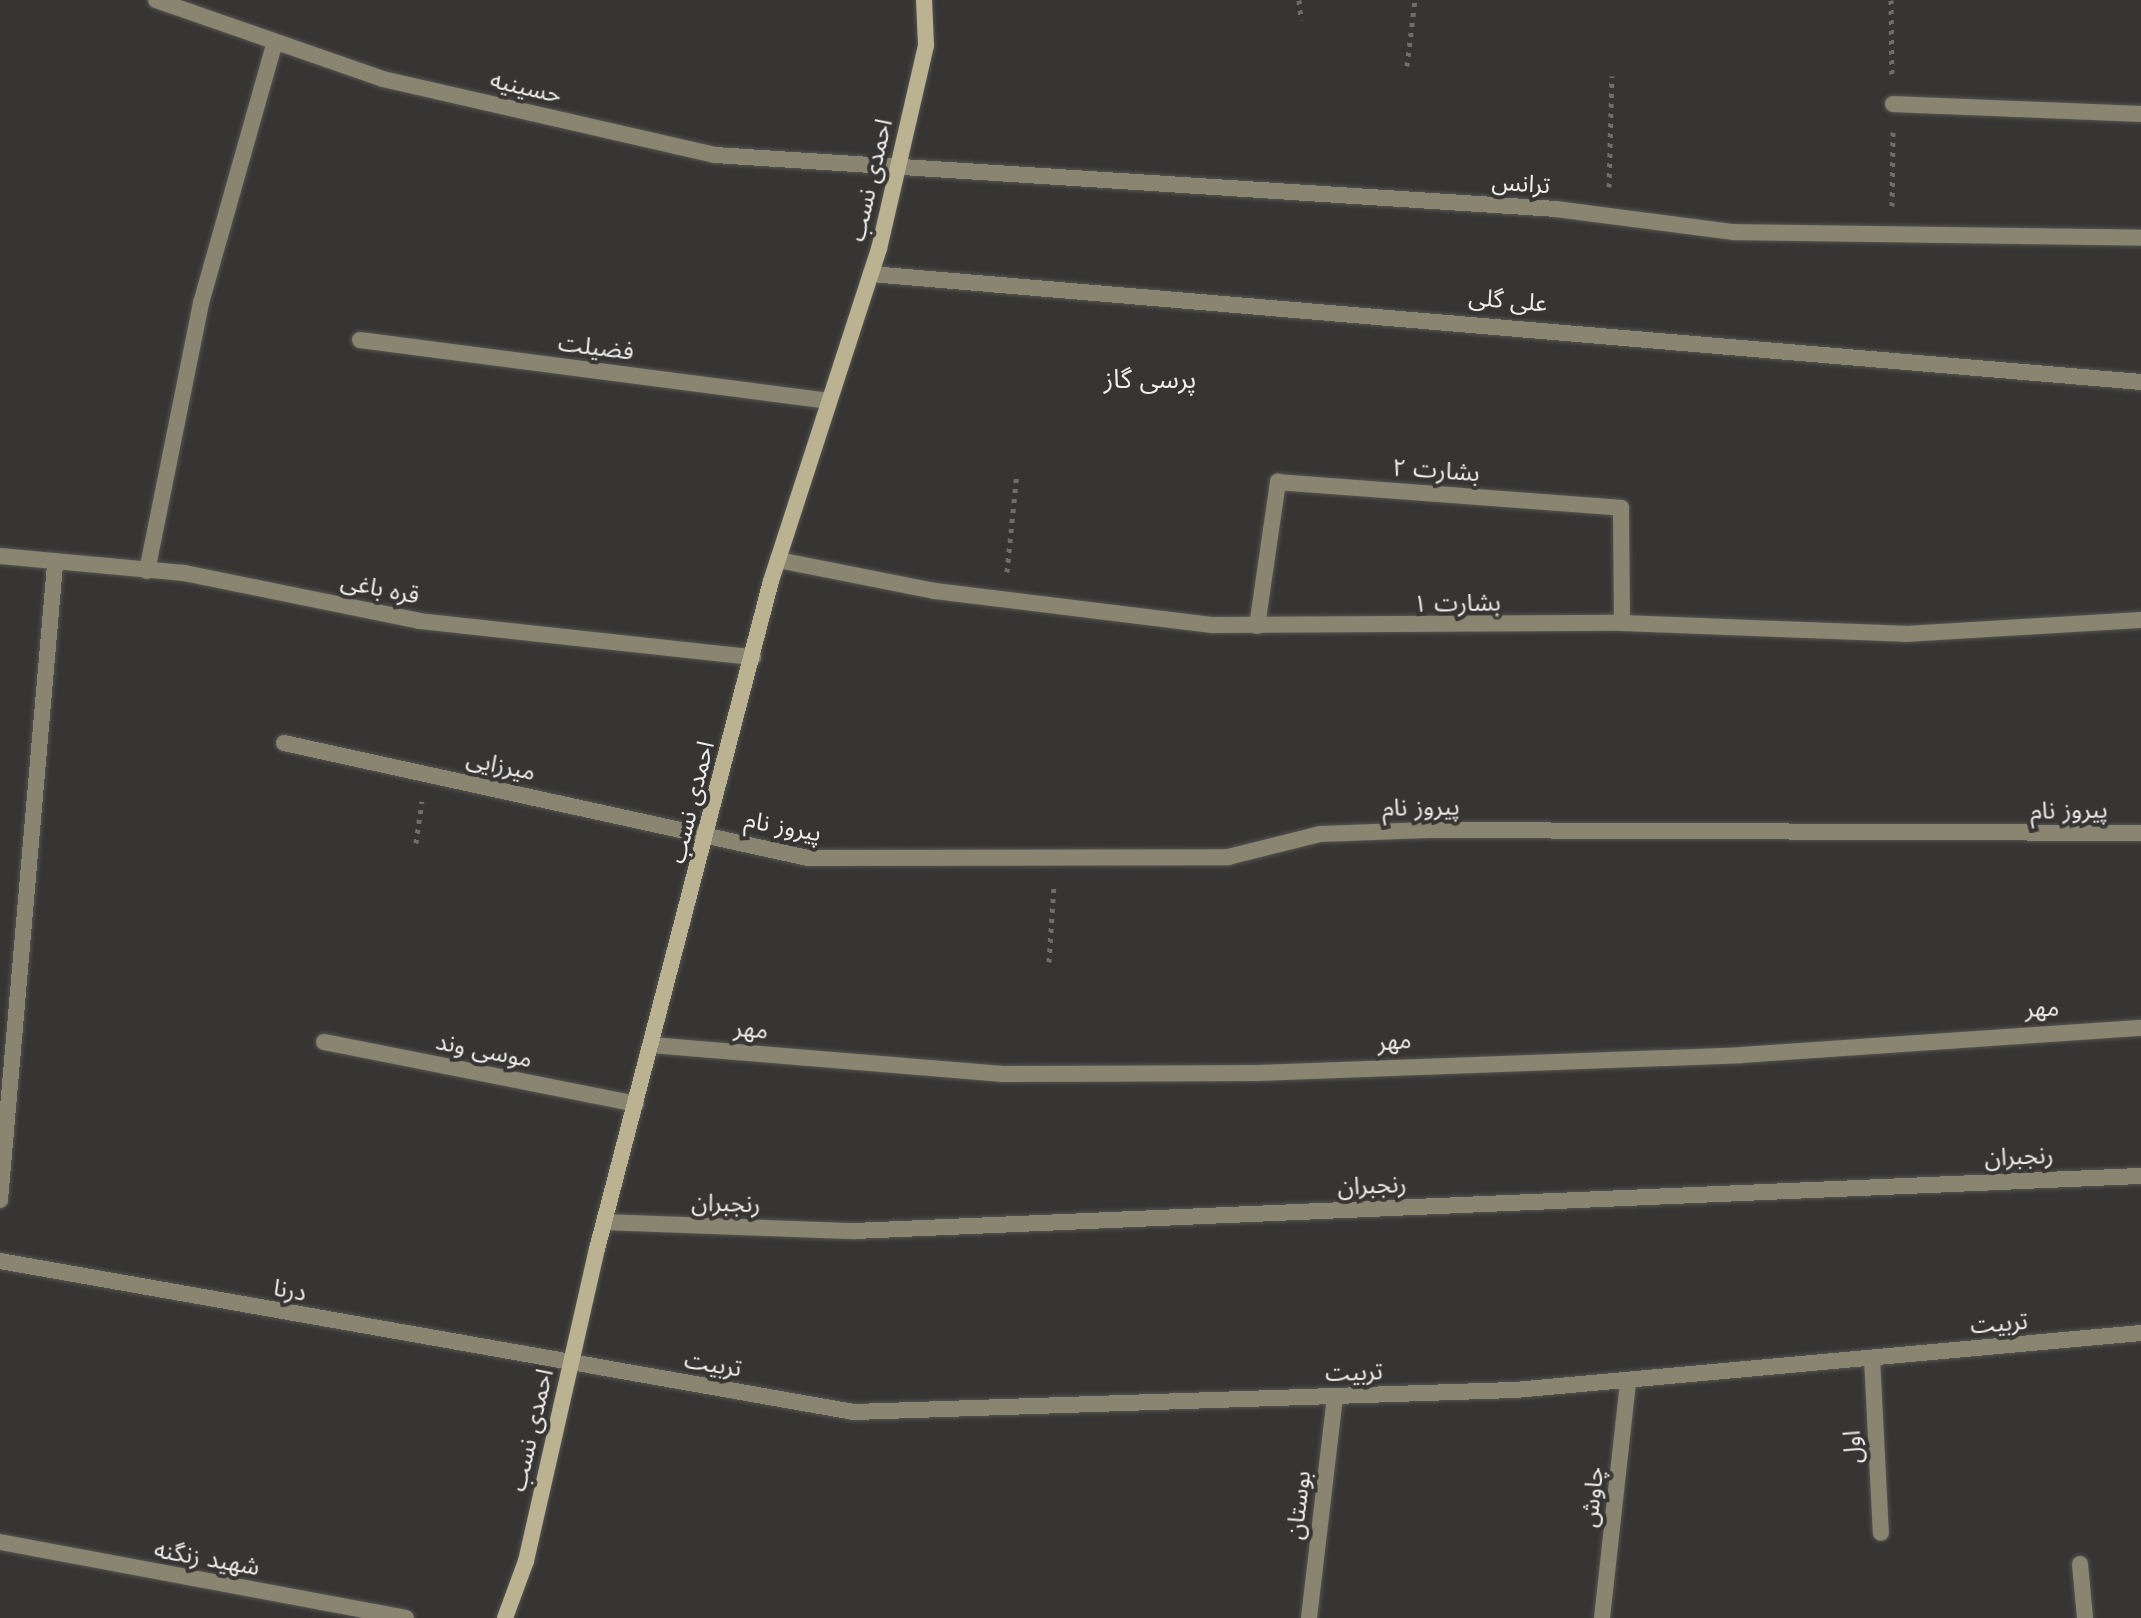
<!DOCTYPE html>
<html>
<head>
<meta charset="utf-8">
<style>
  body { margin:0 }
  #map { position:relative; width:2141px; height:1618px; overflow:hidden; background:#363533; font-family:Jost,"Noto Sans Arabic",sans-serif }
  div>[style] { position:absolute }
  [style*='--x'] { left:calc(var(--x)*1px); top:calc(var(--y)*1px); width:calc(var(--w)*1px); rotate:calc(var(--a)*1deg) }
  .path>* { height:5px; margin-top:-2.5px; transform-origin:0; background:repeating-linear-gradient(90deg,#6f6e6c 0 4px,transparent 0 10px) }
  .roads { filter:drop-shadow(0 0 2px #535351) drop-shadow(0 0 2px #535351) }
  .street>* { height:16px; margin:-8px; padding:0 8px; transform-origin:8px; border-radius:8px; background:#8a8570 }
  .secondary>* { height:16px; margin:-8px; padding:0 8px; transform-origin:8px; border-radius:8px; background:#bab290 }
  span { translate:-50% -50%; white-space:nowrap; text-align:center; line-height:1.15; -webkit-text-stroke:8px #363533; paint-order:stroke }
  .street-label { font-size:24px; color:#eeeeec }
  .neighbourhood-label { font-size:26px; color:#eeeeec }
</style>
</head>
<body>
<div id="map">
  <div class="path">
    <i style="--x:1299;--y:0;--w:20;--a:84"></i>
    <i style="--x:1891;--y:0;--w:78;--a:89.3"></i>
    <i style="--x:1407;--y:66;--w:66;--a:-83.1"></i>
    <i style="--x:1609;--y:187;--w:111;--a:-88.5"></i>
    <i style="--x:1892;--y:206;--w:74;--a:-89.2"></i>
    <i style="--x:1007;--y:572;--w:100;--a:-84.3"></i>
    <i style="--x:416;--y:843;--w:42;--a:-81.9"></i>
    <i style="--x:1049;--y:962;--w:77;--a:-86.3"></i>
  </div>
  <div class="roads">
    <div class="street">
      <i style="--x:156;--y:0;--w:240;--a:19.2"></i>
      <i style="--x:383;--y:79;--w:341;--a:12.9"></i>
      <i style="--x:715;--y:155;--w:843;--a:3.67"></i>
      <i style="--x:1556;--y:209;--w:179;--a:7.4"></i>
      <i style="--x:1734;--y:232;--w:407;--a:0.8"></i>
      <i style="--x:1893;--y:104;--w:248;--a:2.3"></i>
      <i style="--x:871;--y:274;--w:1275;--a:4.86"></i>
      <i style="--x:360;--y:340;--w:471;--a:7.4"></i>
      <i style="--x:0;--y:556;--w:185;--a:5.3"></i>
      <i style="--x:184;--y:573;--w:240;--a:11.5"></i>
      <i style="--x:419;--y:621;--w:336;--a:6.2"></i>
      <i style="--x:778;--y:560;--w:160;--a:11.2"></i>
      <i style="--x:935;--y:591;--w:279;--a:7"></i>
      <i style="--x:1212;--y:625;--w:410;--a:-0.3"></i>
      <i style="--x:1622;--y:623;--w:283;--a:2.2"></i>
      <i style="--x:1905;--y:634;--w:236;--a:-3.4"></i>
      <i style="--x:147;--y:571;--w:273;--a:-78.6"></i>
      <i style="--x:201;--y:303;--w:271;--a:-74.2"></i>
      <i style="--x:1257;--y:626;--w:146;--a:-81.7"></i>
      <i style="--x:1278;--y:482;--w:344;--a:4.3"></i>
      <i style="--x:1621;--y:508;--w:115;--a:89.5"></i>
      <i style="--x:284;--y:743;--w:536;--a:12.38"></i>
      <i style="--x:808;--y:858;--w:420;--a:-0.1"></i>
      <i style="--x:1228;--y:857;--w:95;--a:-14"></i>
      <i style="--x:1320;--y:834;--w:108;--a:-2.1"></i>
      <i style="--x:1428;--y:830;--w:713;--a:0.24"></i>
      <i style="--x:324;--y:1042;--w:318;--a:11.2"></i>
      <i style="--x:651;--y:1045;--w:353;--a:4.7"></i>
      <i style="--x:1003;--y:1074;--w:255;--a:-0.2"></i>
      <i style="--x:1258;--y:1073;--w:484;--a:-2.1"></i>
      <i style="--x:1742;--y:1055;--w:400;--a:-3.9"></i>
      <i style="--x:0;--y:1200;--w:637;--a:-85.05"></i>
      <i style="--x:604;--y:1222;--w:250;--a:2.1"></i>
      <i style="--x:854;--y:1231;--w:1288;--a:-2.45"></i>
      <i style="--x:0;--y:1261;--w:867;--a:10.03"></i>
      <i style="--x:854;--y:1412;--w:661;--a:-1.91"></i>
      <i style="--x:1515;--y:1390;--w:629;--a:-5.2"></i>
      <i style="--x:1872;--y:1358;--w:175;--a:87.1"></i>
      <i style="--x:0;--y:1542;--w:413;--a:10.6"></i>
      <i style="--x:2080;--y:1564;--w:54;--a:84.7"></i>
      <i style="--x:1309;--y:1618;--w:223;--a:-83.3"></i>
      <i style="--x:1602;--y:1618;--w:238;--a:-83.7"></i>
    </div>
    <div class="secondary">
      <i style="--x:505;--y:1618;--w:61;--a:-69.8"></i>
      <i style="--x:526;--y:1561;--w:320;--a:-77.2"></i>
      <i style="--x:597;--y:1249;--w:690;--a:-75.4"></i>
      <i style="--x:771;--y:581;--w:349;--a:-72"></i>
      <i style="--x:879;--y:249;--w:209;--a:-77"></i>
      <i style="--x:926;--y:45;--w:45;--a:-92.5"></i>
    </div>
  </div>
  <div class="street-label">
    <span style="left:526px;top:87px;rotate:13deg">حسینیه</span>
    <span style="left:870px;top:180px;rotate:-77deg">احمدی نسب</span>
    <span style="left:1521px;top:183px;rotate:4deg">ترانس</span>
    <span style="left:1508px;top:300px;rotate:5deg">علی گلی</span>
    <span style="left:596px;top:347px;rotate:7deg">فضیلت</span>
    <span style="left:1436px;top:470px;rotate:4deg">بشارت ۲</span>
    <span style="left:380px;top:588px;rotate:11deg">قره باغی</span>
    <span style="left:1457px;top:603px;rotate:-1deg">بشارت ۱</span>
    <span style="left:501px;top:765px;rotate:12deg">میرزایی</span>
    <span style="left:691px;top:802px;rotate:-76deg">احمدی نسب</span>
    <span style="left:1421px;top:807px;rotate:-1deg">پیروز نام</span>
    <span style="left:2069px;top:810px;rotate:-1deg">پیروز نام</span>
    <span style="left:783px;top:826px;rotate:11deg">پیروز نام</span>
    <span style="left:2042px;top:1008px;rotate:-2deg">مهر</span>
    <span style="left:751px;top:1029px;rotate:5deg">مهر</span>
    <span style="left:1394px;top:1041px;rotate:-5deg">مهر</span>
    <span style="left:484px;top:1050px;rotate:11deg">موسی وند</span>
    <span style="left:2019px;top:1156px;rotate:-2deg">رنجبران</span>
    <span style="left:1372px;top:1185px;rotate:-2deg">رنجبران</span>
    <span style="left:726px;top:1203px;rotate:2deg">رنجبران</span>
    <span style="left:290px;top:1290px;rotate:10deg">درنا</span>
    <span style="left:1999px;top:1323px;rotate:-5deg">تربیت</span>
    <span style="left:713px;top:1364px;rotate:9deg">تربیت</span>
    <span style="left:1354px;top:1372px;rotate:-2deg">تربیت</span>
    <span style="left:531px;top:1430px;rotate:-77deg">احمدی نسب</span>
    <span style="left:1852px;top:1447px;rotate:-93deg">اول</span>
    <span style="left:1592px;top:1497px;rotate:-84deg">چاوش</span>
    <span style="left:1298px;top:1505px;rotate:-83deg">بوستان</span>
    <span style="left:207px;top:1558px;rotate:10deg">شهید زنگنه</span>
  </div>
  <div class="neighbourhood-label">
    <span style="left:1150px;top:380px">پرسی گاز</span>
  </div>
</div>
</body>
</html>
